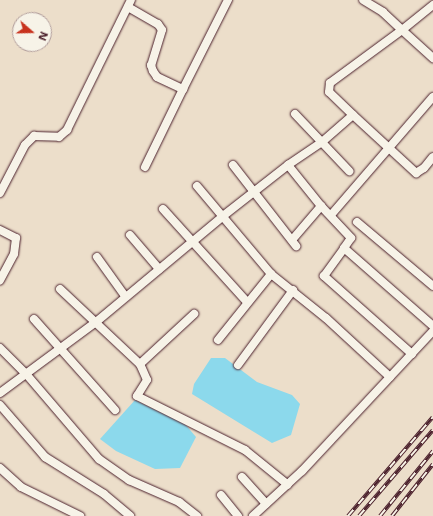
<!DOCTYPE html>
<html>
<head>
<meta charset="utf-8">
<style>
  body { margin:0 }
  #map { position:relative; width:433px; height:516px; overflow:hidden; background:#ecdeca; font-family:"Shantell Sans",sans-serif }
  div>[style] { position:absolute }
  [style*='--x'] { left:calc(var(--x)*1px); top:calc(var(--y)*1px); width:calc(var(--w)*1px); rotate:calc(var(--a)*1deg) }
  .water>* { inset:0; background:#8cd9ec }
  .roads { filter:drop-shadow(0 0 1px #4a1f2b) drop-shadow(0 0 1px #4a1f2b) }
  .minor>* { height:8px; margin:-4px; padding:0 4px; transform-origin:4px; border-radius:4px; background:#f7f3e8 }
  .rail>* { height:4px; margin-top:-2px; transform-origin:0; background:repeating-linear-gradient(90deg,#f7f3e8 0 8px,#4a1f2b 0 16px); box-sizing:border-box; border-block:1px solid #4a1f2b }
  span { translate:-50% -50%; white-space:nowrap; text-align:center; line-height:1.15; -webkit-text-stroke:3px #f7f3e8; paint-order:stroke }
  .north { position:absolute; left:12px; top:12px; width:40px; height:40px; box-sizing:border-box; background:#f7f3e8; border:1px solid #b29e9c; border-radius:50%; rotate:110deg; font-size:11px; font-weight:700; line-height:16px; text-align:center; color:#4a1f2b }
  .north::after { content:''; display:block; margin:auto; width:14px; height:18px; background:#c8321e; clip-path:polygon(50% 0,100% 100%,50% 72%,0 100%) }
</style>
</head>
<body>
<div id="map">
  <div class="water">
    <i style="clip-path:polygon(211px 358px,225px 358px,257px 382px,292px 395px,300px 404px,291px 435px,272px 443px,192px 394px,194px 384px)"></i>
    <i style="clip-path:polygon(135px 400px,185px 424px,196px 437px,180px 468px,155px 469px,116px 451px,100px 439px)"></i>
  </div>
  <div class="roads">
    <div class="minor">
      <i style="--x:433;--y:5;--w:40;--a:141"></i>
      <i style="--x:402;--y:30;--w:42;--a:42.1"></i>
      <i style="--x:128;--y:7;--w:34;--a:30"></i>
      <i style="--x:158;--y:24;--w:7;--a:56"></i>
      <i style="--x:162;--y:30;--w:37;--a:107"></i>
      <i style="--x:151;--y:65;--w:6;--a:72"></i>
      <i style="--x:153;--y:71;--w:7;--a:56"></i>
      <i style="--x:157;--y:77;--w:29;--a:25"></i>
      <i style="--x:183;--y:89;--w:100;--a:-63.2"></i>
      <i style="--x:295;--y:114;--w:79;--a:46.5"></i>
      <i style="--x:353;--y:115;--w:86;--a:42.6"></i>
      <i style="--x:416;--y:173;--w:9;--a:-32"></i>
      <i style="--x:424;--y:168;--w:14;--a:-51"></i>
      <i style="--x:233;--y:165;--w:103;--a:52.1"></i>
      <i style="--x:288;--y:165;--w:53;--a:51.2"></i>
      <i style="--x:321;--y:206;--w:44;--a:46.8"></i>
      <i style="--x:351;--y:238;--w:12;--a:125"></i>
      <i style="--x:145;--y:167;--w:87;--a:-64"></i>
      <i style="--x:197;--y:186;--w:115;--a:49.9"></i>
      <i style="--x:0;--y:193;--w:54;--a:-62.5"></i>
      <i style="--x:25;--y:145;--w:13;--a:-45"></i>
      <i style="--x:34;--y:136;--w:25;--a:2"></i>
      <i style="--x:59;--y:137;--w:11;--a:-41"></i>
      <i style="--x:67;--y:130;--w:145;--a:-63.8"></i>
      <i style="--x:163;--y:209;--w:125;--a:47.9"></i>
      <i style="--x:331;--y:215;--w:156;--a:-49.2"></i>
      <i style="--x:357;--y:222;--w:99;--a:40.1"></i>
      <i style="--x:0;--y:230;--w:18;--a:27"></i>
      <i style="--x:16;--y:238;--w:16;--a:97"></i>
      <i style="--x:14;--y:254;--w:30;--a:118"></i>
      <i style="--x:130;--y:235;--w:45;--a:49.5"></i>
      <i style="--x:292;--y:240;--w:45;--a:-49.5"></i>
      <i style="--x:97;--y:257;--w:48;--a:54.3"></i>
      <i style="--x:60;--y:289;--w:110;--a:43.2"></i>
      <i style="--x:140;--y:364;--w:17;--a:66"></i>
      <i style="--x:147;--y:380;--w:19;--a:122"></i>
      <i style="--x:137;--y:396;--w:121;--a:26.6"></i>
      <i style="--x:245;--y:450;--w:55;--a:39.1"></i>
      <i style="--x:34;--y:319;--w:122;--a:48.3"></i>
      <i style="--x:218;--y:340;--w:85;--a:-51.2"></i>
      <i style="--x:271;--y:274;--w:70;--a:38.7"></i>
      <i style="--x:326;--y:318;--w:87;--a:42.7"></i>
      <i style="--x:0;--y:348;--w:38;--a:45"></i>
      <i style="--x:27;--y:375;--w:111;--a:49.4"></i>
      <i style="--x:99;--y:459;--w:37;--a:35"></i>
      <i style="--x:129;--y:480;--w:55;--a:23.7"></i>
      <i style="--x:179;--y:502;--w:23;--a:38"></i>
      <i style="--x:412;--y:354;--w:118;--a:-138.4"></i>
      <i style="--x:324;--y:276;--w:34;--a:-54"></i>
      <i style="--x:344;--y:248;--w:118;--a:41.2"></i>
      <i style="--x:140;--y:364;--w:74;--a:-42.8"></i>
      <i style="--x:238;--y:365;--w:93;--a:-53.7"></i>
      <i style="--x:0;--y:393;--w:119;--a:-36.5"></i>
      <i style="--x:96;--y:322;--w:165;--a:-39.8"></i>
      <i style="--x:223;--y:216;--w:83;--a:-38.1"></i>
      <i style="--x:288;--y:165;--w:41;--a:-34.1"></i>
      <i style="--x:322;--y:142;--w:41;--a:-41.1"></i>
      <i style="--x:353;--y:115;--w:33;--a:-136"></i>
      <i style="--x:329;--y:92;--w:9;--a:-84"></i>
      <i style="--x:330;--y:83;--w:89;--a:-36.4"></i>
      <i style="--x:402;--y:30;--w:26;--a:-137"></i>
      <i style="--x:383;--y:12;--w:23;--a:-149"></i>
      <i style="--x:0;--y:405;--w:69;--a:49.1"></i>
      <i style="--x:45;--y:457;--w:70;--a:32.1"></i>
      <i style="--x:104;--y:494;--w:34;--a:40"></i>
      <i style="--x:0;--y:468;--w:28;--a:42"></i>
      <i style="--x:21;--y:487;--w:66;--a:26.2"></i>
      <i style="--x:242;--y:477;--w:36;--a:48"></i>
      <i style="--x:221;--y:495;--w:27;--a:51"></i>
      <i style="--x:253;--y:516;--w:67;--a:-42.6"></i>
      <i style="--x:302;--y:471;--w:192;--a:-46.9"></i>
    </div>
  </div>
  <div class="rail">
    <i style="--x:348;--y:516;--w:130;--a:-49.4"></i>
    <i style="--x:359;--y:516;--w:113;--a:-49.3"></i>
    <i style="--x:380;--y:516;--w:84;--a:-50.8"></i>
    <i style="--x:392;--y:516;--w:66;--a:-51.7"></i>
  </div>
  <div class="north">N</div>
</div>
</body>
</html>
